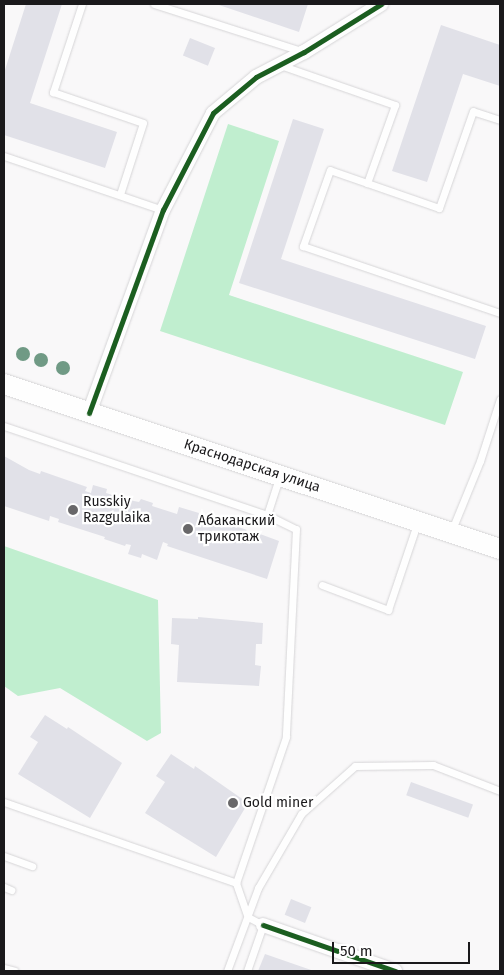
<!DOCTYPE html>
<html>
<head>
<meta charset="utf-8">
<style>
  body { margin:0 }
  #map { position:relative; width:504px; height:975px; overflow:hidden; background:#f9f8f9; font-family:"Fira Sans",sans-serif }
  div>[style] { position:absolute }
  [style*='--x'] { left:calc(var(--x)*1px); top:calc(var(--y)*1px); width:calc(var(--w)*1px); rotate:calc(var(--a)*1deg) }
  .green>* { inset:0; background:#c0eecf }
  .building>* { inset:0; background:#e1e1e8; transform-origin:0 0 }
  .roads { filter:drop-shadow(0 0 1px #d6d5d7) drop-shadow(0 0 1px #d6d5d7) }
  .service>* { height:7px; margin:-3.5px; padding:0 3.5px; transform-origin:3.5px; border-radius:3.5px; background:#fefefe }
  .minor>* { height:14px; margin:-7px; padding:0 7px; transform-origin:7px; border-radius:7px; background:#fefefe }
  .secondary>* { height:20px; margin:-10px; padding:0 10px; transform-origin:10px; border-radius:10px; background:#fefefe }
  .cycleway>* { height:5px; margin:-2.5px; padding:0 2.5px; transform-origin:2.5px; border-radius:2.5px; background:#1b5e20 }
  .trees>* { width:14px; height:14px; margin:-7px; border-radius:50%; background:#709a85 }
  .dots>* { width:14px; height:14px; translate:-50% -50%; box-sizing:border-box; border:2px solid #fff; border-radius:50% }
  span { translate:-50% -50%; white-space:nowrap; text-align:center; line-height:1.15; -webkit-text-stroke:4.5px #fff; paint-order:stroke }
  .street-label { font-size:14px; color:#1a191b }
  .poi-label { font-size:14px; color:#1a191b }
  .left { translate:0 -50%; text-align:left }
  .frame { position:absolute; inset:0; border:5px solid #1a191b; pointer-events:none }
  .scale { position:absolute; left:332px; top:942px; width:138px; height:22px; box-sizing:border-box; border:2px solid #1a191b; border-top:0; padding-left:6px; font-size:15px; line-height:18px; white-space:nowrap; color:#1a191b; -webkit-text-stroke:4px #fff; paint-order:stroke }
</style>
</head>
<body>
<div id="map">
  <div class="green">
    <i style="clip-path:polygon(228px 124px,279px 141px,229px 295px,463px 372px,445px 425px,160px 331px)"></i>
    <i style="clip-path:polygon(4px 546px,158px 600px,161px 733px,147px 741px,60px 688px,18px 696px,4px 686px)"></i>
  </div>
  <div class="building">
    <i style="clip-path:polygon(26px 4px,62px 4px,30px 103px,117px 132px,105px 168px,4px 135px,4px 73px)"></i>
    <i style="clip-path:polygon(216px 4px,308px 4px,299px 32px)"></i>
    <i style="clip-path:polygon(441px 25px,500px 45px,500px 86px,463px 74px,427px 182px,392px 171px)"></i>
    <i style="left:190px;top:38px;width:27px;height:19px;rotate:22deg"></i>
    <i style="clip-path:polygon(293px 119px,324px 129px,281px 259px,486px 326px,475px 359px,239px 283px)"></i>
    <i style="clip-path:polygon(4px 456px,29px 470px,40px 474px,41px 471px,87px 487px,85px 491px,91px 493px,93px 485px,107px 489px,106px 493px,129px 500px,139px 502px,141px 499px,153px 503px,152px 506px,177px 514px,179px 507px,199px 513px,198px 517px,211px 522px,212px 518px,247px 530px,245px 533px,259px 538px,260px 534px,279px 541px,267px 579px,167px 546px,168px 544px,163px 542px,157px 560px,142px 554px,141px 558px,128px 554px,131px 545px,126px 544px,125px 546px,104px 539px,105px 537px,58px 522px,59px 519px,50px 516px,49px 521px,4px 506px)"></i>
    <i style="clip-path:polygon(198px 617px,263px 623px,262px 644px,256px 644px,255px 665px,261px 666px,259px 686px,177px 682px,179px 645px,171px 644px,172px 618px,198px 619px)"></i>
    <i style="clip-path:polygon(45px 715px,67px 729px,68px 727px,122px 763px,90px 818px,18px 774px,38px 742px,30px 737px)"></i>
    <i style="clip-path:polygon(171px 754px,194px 769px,195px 766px,248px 803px,216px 857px,145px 813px,165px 782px,156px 776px)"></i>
    <i style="left:411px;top:782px;width:66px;height:14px;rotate:20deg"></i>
    <i style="left:291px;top:899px;width:22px;height:17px;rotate:22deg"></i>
    <i style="clip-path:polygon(265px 954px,314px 971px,258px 971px)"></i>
  </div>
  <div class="roads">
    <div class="service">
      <i style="--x:82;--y:4;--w:93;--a:108.2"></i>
      <i style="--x:53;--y:92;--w:95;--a:19"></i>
      <i style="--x:143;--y:123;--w:75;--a:107.9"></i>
      <i style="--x:154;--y:4;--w:157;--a:17.7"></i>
      <i style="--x:280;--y:65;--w:122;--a:19.2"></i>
      <i style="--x:395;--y:105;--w:83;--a:109.7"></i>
      <i style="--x:500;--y:120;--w:28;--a:-162"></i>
      <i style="--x:473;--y:111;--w:103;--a:109.3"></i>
      <i style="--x:439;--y:208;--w:115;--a:-160.8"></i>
      <i style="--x:330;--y:170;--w:81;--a:109.6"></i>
      <i style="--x:303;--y:246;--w:208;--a:18.8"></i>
      <i style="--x:4;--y:156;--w:168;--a:18.8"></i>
      <i style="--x:4;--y:426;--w:278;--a:18.7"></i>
      <i style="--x:267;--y:515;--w:32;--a:26"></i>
      <i style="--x:296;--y:529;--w:208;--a:92.8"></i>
      <i style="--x:286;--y:737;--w:154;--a:108.9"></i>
      <i style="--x:267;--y:515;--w:39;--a:-72"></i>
      <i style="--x:451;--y:532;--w:77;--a:-67.8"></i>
      <i style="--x:480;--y:461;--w:65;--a:-72.1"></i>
      <i style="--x:322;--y:585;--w:71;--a:20.7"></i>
      <i style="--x:388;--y:610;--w:91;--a:-71.4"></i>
      <i style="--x:4;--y:802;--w:246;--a:19.2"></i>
      <i style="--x:236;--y:883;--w:36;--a:71"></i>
      <i style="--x:248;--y:917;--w:17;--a:28"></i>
      <i style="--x:263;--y:925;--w:49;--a:109.2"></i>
      <i style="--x:4;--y:856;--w:30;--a:20"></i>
      <i style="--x:4;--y:887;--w:8;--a:23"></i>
      <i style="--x:4;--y:968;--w:11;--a:15"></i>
      <i style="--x:227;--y:971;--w:89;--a:-69.5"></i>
      <i style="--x:258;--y:888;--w:86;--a:-59.8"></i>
      <i style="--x:301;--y:814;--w:72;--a:-41.6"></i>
      <i style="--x:355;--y:766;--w:78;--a:-0.7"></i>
      <i style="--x:433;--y:765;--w:72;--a:21.2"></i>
    </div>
    <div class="minor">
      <i style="--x:89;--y:413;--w:216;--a:-70"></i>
      <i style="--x:163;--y:210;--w:109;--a:-62.7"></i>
      <i style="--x:213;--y:113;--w:56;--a:-39.9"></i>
      <i style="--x:256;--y:77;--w:54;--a:-27.5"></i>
      <i style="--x:304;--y:52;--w:91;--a:-31.9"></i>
      <i style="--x:263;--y:925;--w:140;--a:19.2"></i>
    </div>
    <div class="secondary">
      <i style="--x:4;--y:384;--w:523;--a:18.4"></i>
    </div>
  </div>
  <div class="cycleway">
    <i style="--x:89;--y:413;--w:216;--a:-70"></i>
    <i style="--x:163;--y:210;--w:109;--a:-62.7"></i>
    <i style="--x:213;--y:113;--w:56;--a:-39.9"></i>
    <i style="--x:256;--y:77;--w:54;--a:-27.5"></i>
    <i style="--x:304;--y:52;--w:91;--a:-31.9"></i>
    <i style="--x:263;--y:925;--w:140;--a:19.2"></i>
  </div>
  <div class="trees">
    <i style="left:23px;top:354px"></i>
    <i style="left:41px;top:360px"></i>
    <i style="left:63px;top:368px"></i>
  </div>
  <div class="dots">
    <i style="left:73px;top:510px;background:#686769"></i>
    <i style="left:188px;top:529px;background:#686769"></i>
    <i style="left:233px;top:803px;background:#686769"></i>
  </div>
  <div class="street-label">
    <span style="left:252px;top:466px;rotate:18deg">Краснодарская улица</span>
  </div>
  <div class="poi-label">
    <span class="left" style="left:83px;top:510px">Russkiy<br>Razgulaika</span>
    <span class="left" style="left:198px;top:529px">Абаканский<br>трикотаж</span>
    <span class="left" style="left:243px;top:803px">Gold miner</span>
  </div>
  <div class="frame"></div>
  <div class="scale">50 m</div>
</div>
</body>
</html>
